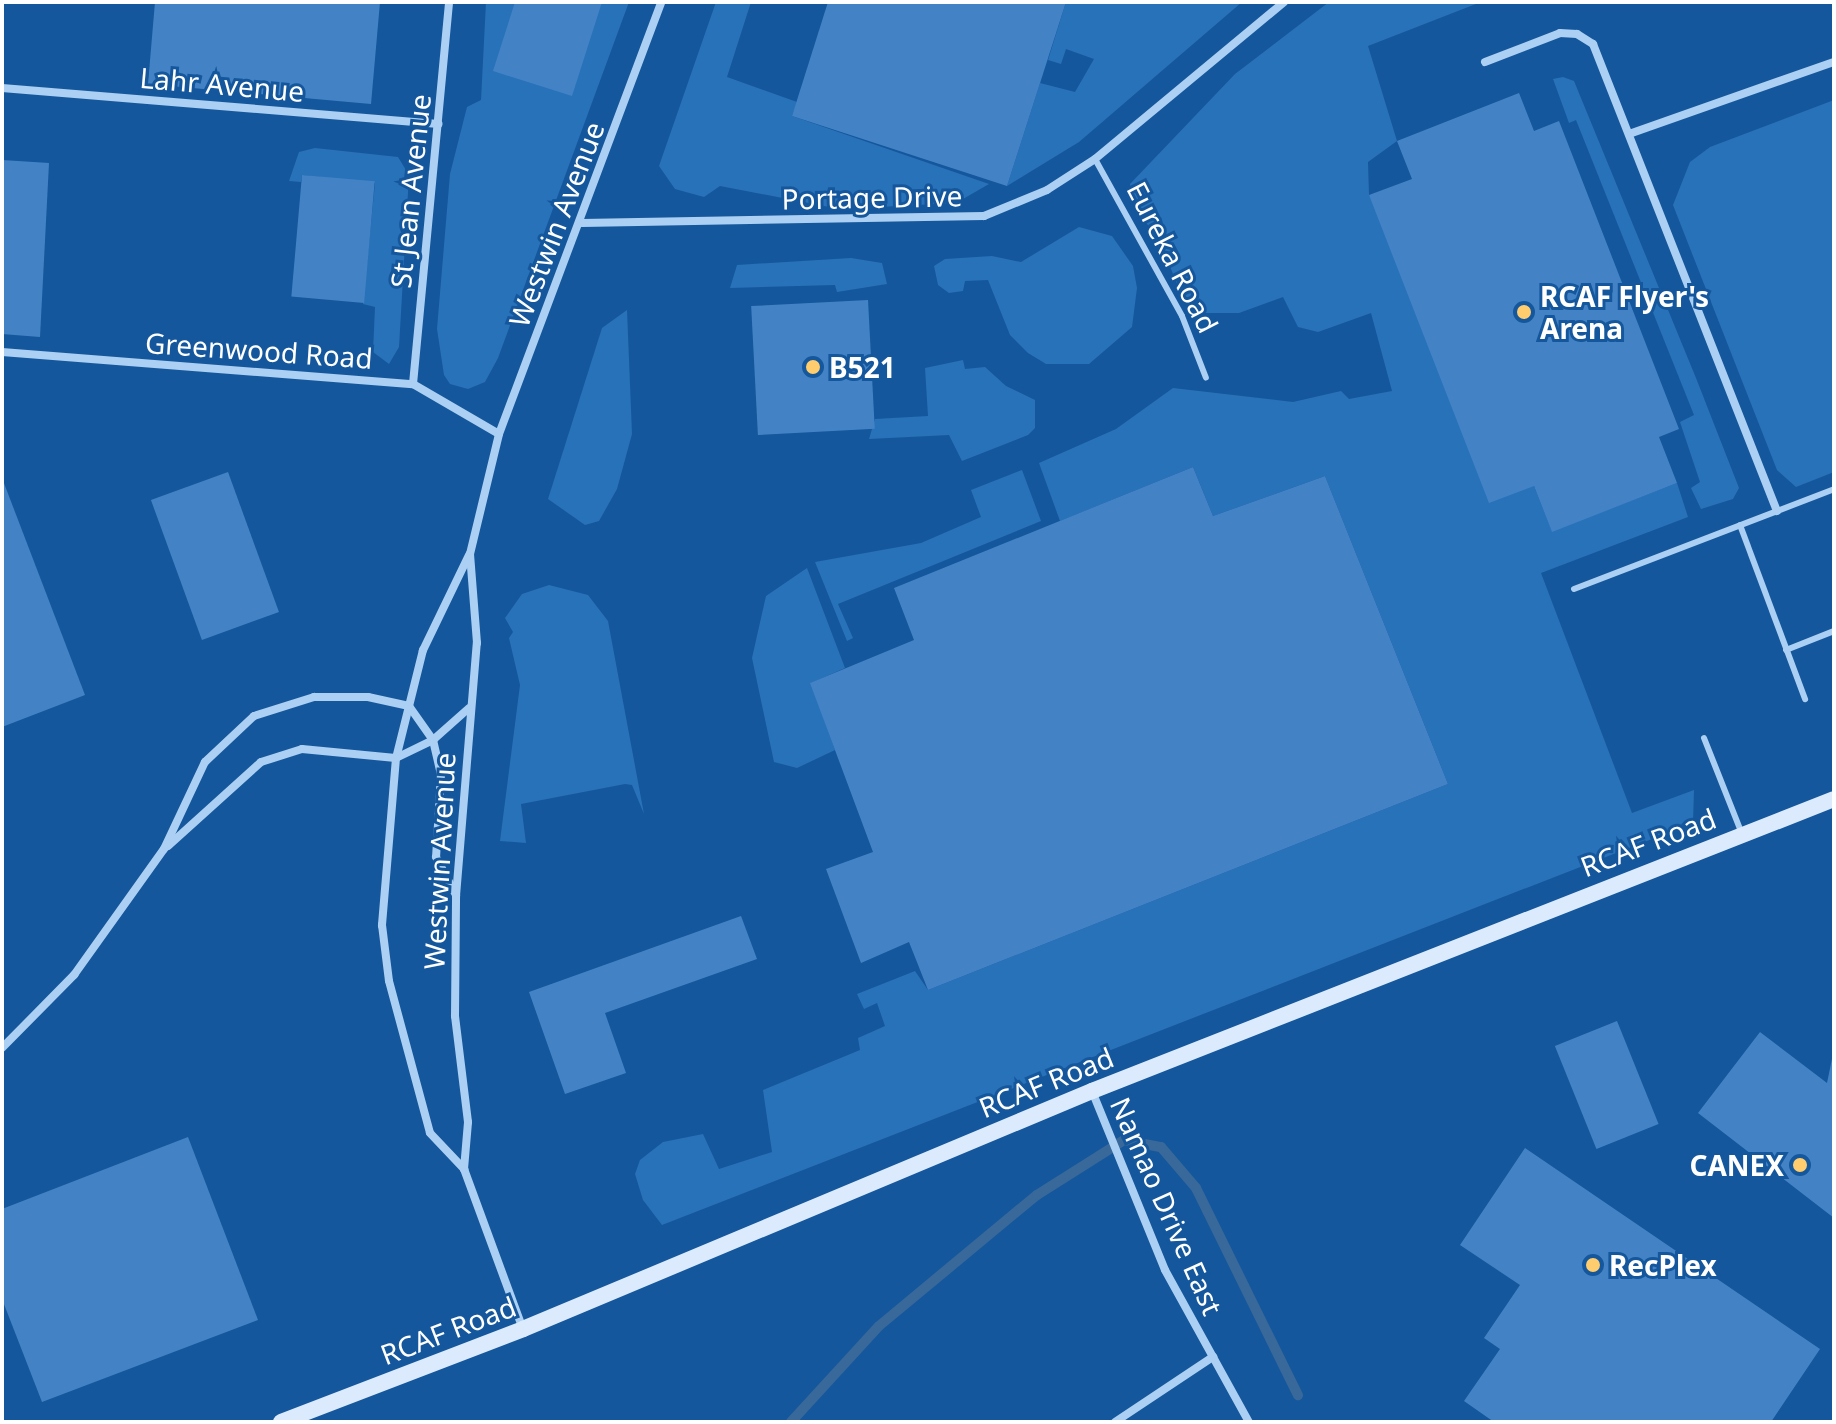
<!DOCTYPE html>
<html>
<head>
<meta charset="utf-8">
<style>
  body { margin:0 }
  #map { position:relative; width:1836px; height:1424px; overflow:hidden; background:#15579c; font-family:"Noto Sans",sans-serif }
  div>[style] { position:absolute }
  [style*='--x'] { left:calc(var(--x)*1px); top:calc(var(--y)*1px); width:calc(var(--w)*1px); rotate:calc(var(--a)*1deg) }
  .green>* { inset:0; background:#2872ba }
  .stream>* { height:10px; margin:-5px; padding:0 5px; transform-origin:5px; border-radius:5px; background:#39699a }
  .building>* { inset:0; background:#4383c5; transform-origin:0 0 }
  .service>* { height:6px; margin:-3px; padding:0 3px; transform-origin:3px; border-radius:3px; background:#acd0f3 }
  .minor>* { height:8px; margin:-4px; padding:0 4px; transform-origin:4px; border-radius:4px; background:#acd0f3 }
  .secondary>* { height:16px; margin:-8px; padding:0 8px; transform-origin:8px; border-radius:8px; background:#dbebfd }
  .dots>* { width:22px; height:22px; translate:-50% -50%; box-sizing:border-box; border:4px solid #15579c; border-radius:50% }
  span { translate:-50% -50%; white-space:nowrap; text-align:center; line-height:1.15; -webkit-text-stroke:6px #15579c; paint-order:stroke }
  .street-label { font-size:28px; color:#fff }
  .poi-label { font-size:28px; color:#fff; font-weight:700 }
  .left { translate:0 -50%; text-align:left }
  .right { translate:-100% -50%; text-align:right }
  .frame { position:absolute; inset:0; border:4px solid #fff; pointer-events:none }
</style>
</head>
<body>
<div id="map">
  <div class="green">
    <i style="clip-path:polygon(486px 2px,629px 2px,498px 358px,485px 382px,468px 389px,450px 384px,444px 375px,437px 329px,450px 174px,467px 107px,481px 100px)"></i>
    <i style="clip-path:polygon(716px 2px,751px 2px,727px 77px,797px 102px,792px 116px,989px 184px,956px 203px,840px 209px,720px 186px,704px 197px,675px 189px,659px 166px)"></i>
    <i style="clip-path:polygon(1066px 2px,1242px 2px,1079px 142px,1007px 186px,1040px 83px,1075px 92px,1094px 59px,1066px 49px,1061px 64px,1048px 60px)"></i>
    <i style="clip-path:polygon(1329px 2px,1481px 2px,1368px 46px,1397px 141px,1368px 162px,1369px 195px,1534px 486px,1552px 531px,1677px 483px,1688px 517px,1541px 573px,1632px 813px,1694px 790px,1693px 823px,662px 1225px,643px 1200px,635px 1174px,640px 1160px,663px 1142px,703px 1134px,719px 1169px,772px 1152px,763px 1090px,860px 1050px,858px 1038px,885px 1026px,877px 1003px,864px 1009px,857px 994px,915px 971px,928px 990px,1448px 784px,1325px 476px,1213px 516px,1193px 467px,1060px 521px,1039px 463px,1116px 429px,1173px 388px,1293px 402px,1341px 391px,1349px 399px,1392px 391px,1371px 313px,1318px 332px,1298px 327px,1283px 297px,1239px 313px,1203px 313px,1179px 290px,1162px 245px,1133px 204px,1130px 184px,1235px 74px)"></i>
    <i style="clip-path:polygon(1563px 77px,1574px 81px,1696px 378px,1739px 488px,1733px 499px,1701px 509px,1691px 488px,1700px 482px,1680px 422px,1694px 415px,1576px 120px,1569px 123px,1553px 79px)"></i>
    <i style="clip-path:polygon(1834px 100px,1834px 472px,1796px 487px,1777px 470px,1673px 205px,1690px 162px,1710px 147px)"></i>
    <i style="clip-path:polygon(315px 148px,398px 157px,409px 175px,399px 347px,389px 364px,373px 352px,375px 307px,363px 304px,375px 183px,302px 175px,301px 182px,289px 181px,299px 152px)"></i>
    <i style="clip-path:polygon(1079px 227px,1112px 236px,1133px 266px,1137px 288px,1132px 327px,1089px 364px,1046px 364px,1028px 353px,1010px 335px,988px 280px,965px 281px,963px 291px,949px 293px,938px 285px,934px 266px,945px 259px,992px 256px,1021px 262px)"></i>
    <i style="clip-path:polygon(851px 258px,882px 263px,887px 284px,837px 292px,835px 285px,730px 288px,737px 265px)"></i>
    <i style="clip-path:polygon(627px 310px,632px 434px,617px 489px,599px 521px,585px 525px,548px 499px,602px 328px)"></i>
    <i style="clip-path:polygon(963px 360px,965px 369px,985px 367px,1006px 386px,1035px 400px,1035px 428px,1028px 435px,962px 461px,949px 435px,869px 439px,875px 419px,928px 416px,925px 368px)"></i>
    <i style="clip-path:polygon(1022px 470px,1041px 521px,838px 604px,853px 638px,847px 641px,815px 562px,921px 543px,981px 517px,971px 490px)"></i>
    <i style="clip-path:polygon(807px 568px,845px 668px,811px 683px,835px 750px,797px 768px,774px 762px,752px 658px,766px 596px)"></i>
    <i style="clip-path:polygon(549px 585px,588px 595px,608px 621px,644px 814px,632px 785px,625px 784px,521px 804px,526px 843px,500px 841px,520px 685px,509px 638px,513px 632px,505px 618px,522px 594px)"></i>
  </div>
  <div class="stream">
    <i style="--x:791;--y:1422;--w:130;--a:-47.5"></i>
    <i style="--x:879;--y:1326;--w:205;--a:-39.7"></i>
    <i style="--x:1037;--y:1195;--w:103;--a:-32.3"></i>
    <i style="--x:1124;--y:1140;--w:38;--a:11"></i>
    <i style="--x:1161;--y:1147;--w:54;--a:49.5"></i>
    <i style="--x:1196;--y:1188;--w:231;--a:63.8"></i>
  </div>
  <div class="building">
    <i style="clip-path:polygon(155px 2px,380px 2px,371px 104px,148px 84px)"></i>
    <i style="clip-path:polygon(515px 2px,602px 2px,572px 96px,493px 71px)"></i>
    <i style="clip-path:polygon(828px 2px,1066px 2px,1007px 186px,792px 116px)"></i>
    <i style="clip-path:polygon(1519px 93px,1534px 131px,1559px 121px,1679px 429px,1659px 437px,1677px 483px,1552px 532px,1534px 486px,1489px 503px,1369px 195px,1412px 179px,1397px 141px)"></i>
    <i style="clip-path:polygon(2px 160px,49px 163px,40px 337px,2px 334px)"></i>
    <i style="left:302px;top:175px;width:73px;height:122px;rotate:5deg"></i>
    <i style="left:868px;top:300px;width:129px;height:117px;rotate:87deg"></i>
    <i style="clip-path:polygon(1193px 467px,1213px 516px,1325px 476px,1448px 784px,928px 990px,909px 942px,861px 963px,826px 869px,873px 852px,810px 683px,914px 640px,894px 588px)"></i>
    <i style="left:228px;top:472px;width:149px;height:82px;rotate:70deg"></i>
    <i style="clip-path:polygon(2px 478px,85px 695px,2px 727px)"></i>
    <i style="clip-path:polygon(741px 916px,757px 959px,605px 1013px,626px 1073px,565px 1094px,529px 992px)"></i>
    <i style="left:1617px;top:1021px;width:111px;height:67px;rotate:68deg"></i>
    <i style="clip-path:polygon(1760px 1032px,1827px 1083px,1834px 1049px,1834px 1218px,1698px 1113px)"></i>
    <i style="clip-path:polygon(188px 1137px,258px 1320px,42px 1402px,2px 1299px,2px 1209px)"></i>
    <i style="clip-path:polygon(1525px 1148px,1820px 1349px,1771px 1422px,1494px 1422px,1464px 1401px,1500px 1349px,1484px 1338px,1520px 1285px,1460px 1245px)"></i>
  </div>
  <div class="service">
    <i style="--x:1095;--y:159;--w:179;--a:61"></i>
    <i style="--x:1182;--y:316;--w:66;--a:68.8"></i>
    <i style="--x:1740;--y:525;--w:186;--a:69.5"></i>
    <i style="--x:1574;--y:589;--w:279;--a:-21"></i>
    <i style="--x:1786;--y:650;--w:52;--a:-21.6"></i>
    <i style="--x:1704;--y:738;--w:103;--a:68.4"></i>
  </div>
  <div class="minor">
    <i style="--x:1485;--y:62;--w:80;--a:-21.1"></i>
    <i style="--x:1560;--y:33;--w:17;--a:3"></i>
    <i style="--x:1577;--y:34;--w:19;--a:32"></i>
    <i style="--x:1593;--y:44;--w:502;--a:68.5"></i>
    <i style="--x:2;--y:88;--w:438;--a:4.7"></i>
    <i style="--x:1629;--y:134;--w:217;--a:-19.4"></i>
    <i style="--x:582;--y:223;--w:402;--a:-1"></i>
    <i style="--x:984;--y:216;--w:68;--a:-22.4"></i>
    <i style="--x:1047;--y:190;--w:57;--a:-32.9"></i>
    <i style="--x:1095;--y:159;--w:246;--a:-39.7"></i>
    <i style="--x:2;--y:352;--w:412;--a:4.5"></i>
    <i style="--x:413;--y:384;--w:99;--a:30.2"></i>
    <i style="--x:413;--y:384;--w:384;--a:-84.6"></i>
    <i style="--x:469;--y:555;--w:106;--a:115.8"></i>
    <i style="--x:423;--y:650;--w:111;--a:104"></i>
    <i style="--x:396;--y:758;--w:168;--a:94.8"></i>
    <i style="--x:382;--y:925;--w:56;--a:82.9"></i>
    <i style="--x:389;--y:981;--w:157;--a:74.9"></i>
    <i style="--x:430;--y:1133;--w:50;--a:46.6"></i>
    <i style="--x:464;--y:1169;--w:171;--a:69.8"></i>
    <i style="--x:168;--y:846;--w:125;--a:-42.1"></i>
    <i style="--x:261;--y:762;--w:43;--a:-17.6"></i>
    <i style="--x:302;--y:749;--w:94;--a:5.5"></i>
    <i style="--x:396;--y:758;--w:41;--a:-25.9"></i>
    <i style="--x:433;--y:740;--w:48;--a:-41.6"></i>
    <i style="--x:2;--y:1048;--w:103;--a:-45.4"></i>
    <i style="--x:74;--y:975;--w:155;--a:-54.5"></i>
    <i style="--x:164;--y:849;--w:96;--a:-64.8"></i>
    <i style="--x:205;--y:762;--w:67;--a:-43.2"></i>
    <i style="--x:254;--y:716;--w:63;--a:-17.6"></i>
    <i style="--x:314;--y:697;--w:54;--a:0"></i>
    <i style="--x:368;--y:697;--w:42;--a:12.4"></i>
    <i style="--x:409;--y:706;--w:42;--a:54.8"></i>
    <i style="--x:433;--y:740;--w:35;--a:77"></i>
    <i style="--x:441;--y:774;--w:83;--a:93.4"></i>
    <i style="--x:436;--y:857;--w:43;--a:62.2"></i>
    <i style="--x:1092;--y:1091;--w:193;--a:67.8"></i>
    <i style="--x:1165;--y:1270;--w:174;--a:61.1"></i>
    <i style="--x:464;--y:1169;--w:47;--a:-85.1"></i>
    <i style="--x:468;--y:1122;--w:107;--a:-97"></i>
    <i style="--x:455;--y:1016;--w:120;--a:-89.5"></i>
    <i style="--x:456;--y:896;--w:254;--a:-85.3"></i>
    <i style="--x:477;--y:643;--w:89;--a:-94.5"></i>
    <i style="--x:470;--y:554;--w:123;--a:-76.4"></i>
    <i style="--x:499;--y:434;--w:461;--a:-69.4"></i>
    <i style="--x:1115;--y:1422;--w:118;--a:-33.6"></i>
  </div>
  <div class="secondary">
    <i style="--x:281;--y:1422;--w:259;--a:-21"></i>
    <i style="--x:523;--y:1329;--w:617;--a:-22.7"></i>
    <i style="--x:1092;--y:1091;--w:797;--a:-21.48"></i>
  </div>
  <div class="dots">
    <i style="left:1524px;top:312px;background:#ffcd6e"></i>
    <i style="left:813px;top:367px;background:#ffcd6e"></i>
    <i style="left:1800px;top:1165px;background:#ffcd6e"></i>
    <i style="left:1593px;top:1265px;background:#ffcd6e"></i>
  </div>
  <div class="street-label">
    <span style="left:222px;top:84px;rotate:5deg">Lahr Avenue</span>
    <span style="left:410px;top:191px;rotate:-84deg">St Jean Avenue</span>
    <span style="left:872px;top:197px;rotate:-1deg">Portage Drive</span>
    <span style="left:556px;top:224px;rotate:-69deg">Westwin Avenue</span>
    <span style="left:1173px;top:257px;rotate:63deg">Eureka Road</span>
    <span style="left:259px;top:350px;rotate:4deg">Greenwood Road</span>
    <span style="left:1648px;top:842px;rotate:-21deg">RCAF Road</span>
    <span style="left:439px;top:861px;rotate:-87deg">Westwin Avenue</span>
    <span style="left:1046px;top:1082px;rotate:-22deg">RCAF Road</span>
    <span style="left:1167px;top:1206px;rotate:66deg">Namao Drive East</span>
    <span style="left:448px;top:1330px;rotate:-21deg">RCAF Road</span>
  </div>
  <div class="poi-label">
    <span class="left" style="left:1540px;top:312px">RCAF Flyer's<br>Arena</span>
    <span class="left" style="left:829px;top:367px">B521</span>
    <span class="right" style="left:1784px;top:1165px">CANEX</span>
    <span class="left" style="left:1609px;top:1265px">RecPlex</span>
  </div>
  <div class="frame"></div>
</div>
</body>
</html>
